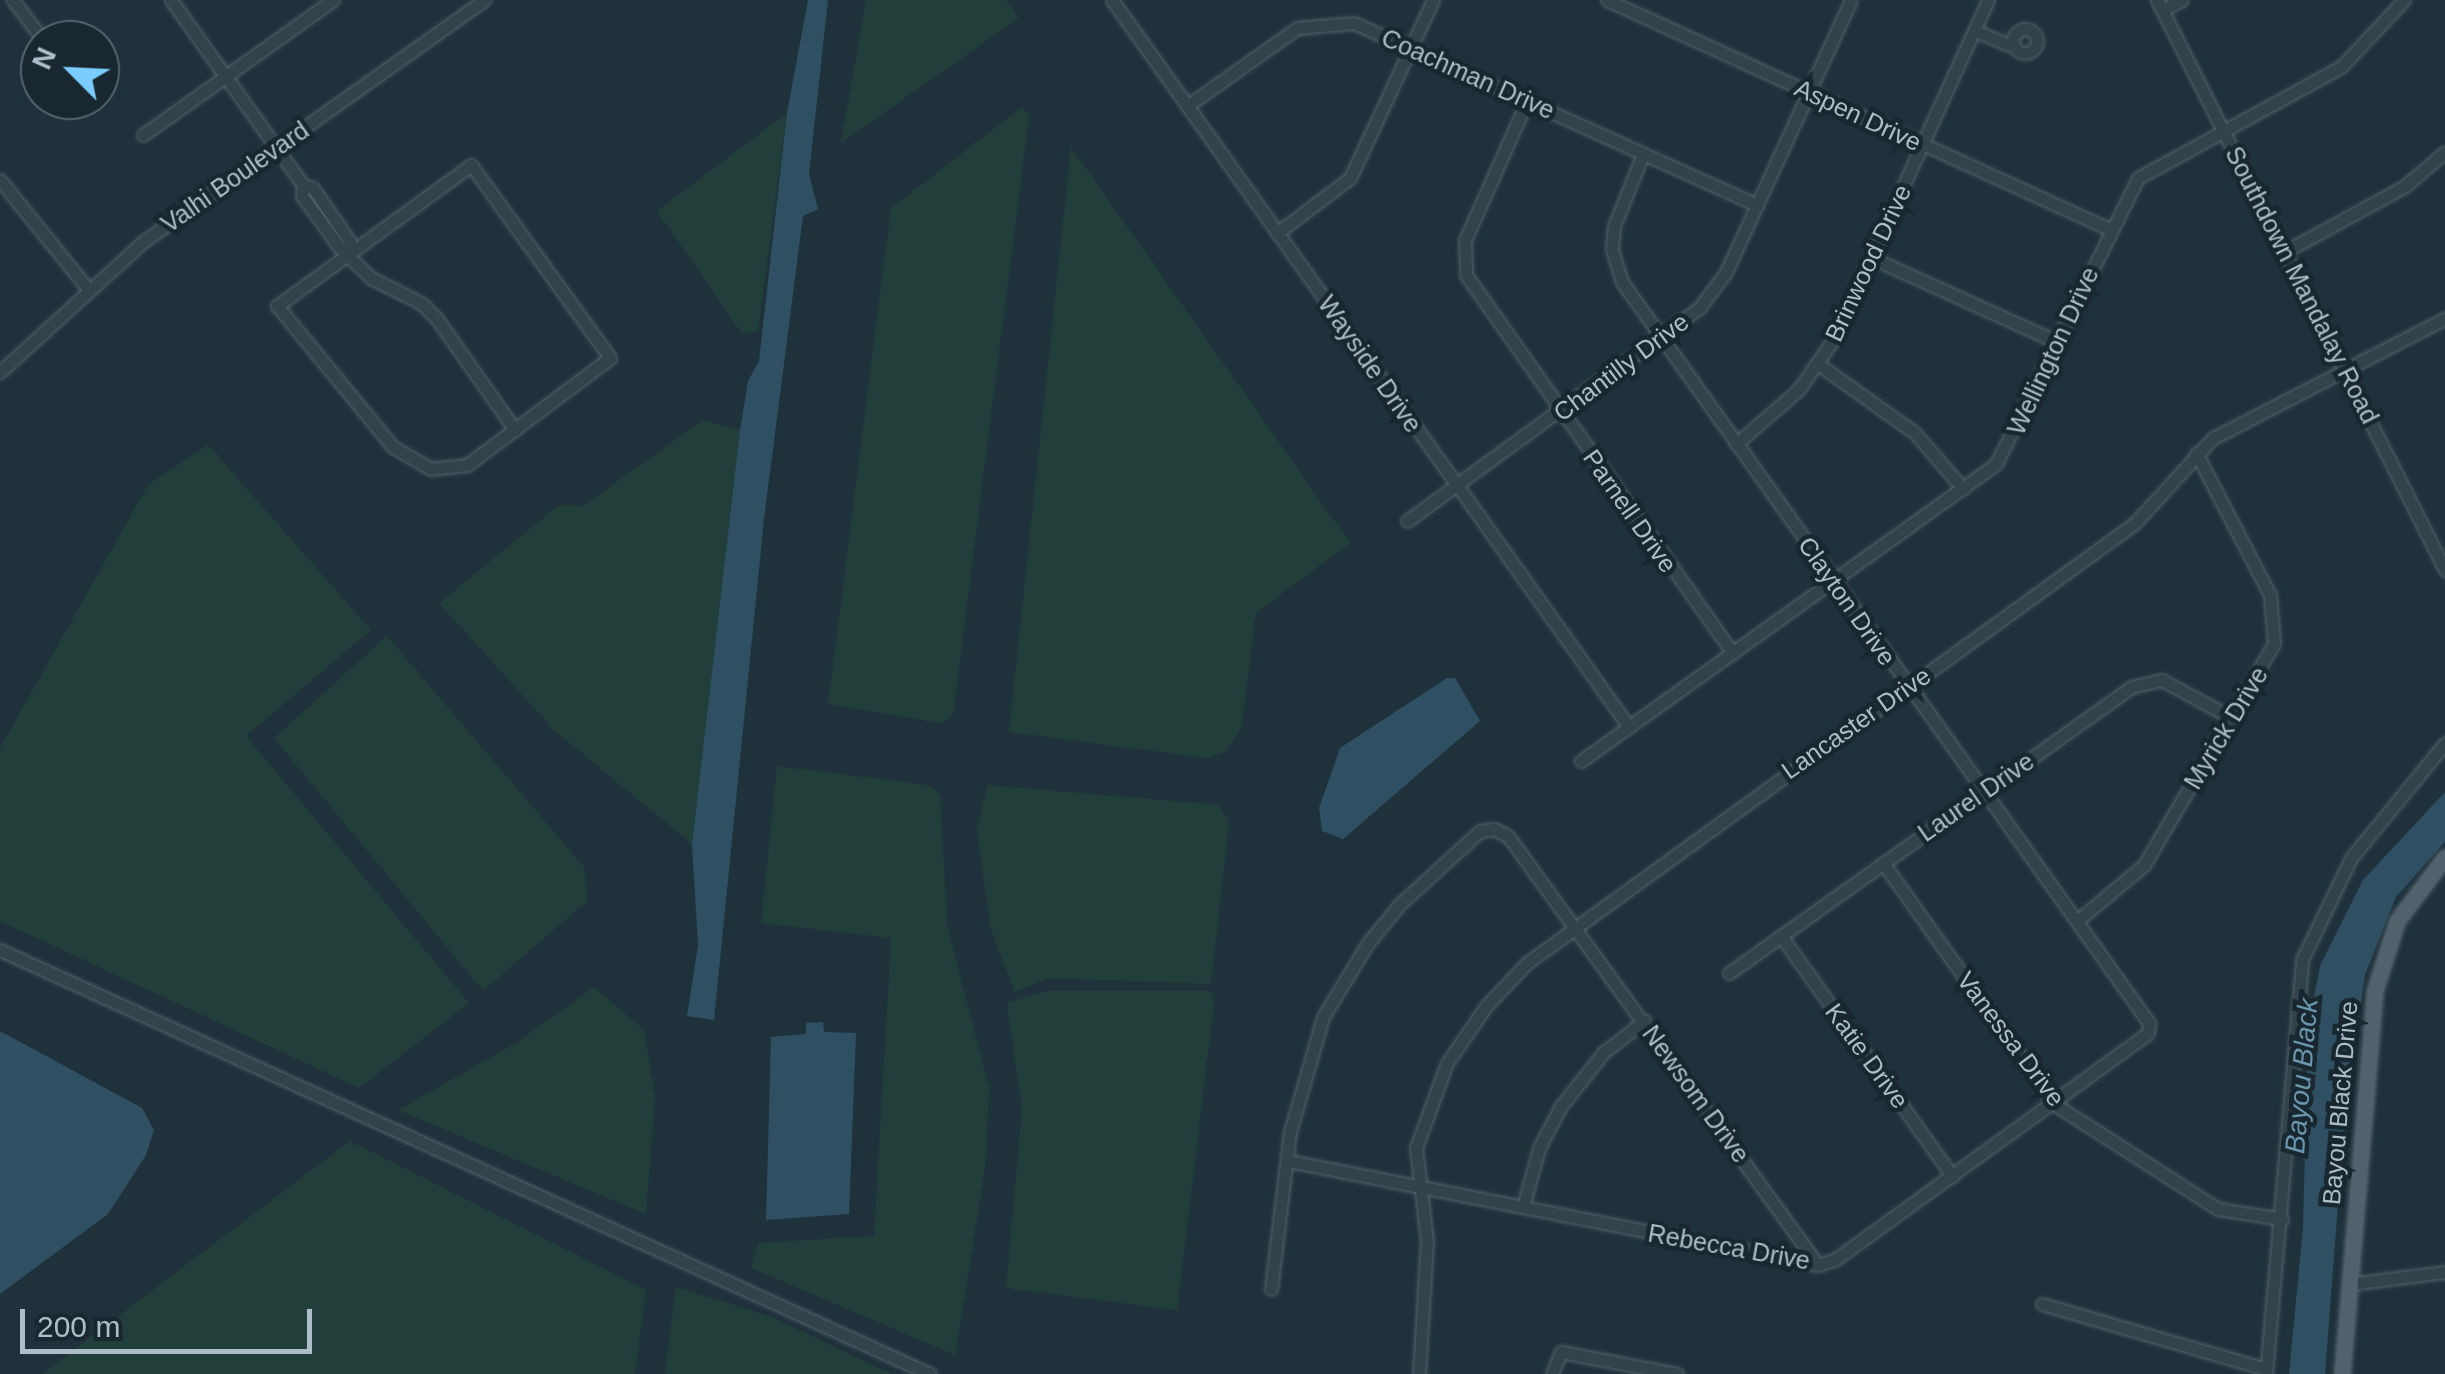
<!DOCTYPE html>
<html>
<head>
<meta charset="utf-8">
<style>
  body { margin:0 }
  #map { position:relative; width:2445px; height:1374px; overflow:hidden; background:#1f323b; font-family:Arial,sans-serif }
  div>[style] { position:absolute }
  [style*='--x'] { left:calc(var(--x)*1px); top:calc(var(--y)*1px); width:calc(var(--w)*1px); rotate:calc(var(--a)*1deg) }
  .green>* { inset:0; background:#223e3a }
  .water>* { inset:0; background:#2f5062 }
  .roads { filter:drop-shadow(0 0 2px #516169) drop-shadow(0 0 2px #516169) }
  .minor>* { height:11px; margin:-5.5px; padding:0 5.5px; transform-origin:5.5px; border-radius:5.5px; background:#33434b }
  .minor>.ring { margin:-5.5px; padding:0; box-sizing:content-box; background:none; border:11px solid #33434b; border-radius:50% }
  .major>* { height:15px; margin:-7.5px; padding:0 7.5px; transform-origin:7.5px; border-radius:7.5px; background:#51626c }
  span { translate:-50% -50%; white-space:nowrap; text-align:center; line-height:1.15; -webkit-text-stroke:9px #192830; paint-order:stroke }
  .street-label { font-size:25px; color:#aebec8 }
  .water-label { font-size:28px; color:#6b97ae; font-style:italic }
  .north { position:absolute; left:20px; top:20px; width:100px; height:100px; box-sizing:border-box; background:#192830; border:2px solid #55646d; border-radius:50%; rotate:294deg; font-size:28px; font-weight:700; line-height:40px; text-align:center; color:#aebec8 }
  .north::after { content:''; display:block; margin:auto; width:35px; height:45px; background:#7bcdff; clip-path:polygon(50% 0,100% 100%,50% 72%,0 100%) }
  .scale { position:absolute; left:20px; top:1309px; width:292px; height:45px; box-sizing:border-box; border:5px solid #aebec8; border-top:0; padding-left:12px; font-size:30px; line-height:35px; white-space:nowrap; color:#aebec8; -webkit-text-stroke:8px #192830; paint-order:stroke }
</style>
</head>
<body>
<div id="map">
  <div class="green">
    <i style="clip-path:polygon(866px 0,1006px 0,1019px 18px,841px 143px)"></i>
    <i style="clip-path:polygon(1022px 107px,1029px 116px,953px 715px,941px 723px,828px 704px,891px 208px)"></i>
    <i style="clip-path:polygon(787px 113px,758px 331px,742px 334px,657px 211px)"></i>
    <i style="clip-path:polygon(1071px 147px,1350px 543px,1256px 613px,1241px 729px,1227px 751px,1206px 758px,1009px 732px)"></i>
    <i style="clip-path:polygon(703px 420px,740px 430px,692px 844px,555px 731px,439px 603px,559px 505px,583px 506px)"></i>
    <i style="clip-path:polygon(208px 445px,371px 630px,246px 736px,469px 1003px,359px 1088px,0 921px,0 748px,148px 485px)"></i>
    <i style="clip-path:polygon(387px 636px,584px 867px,587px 901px,483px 991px,274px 738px)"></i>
    <i style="clip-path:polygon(777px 766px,928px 785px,940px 795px,947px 923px,989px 1089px,985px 1169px,955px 1355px,751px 1268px,758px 1243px,874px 1236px,891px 938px,761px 923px)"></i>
    <i style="clip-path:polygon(987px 785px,1219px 805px,1229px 821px,1211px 984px,1048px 978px,1015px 992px,991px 930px,977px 831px)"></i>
    <i style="clip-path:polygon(594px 987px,644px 1030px,655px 1098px,646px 1214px,398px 1110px,516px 1043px)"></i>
    <i style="clip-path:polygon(1046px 991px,1211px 991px,1214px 1003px,1177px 1310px,1006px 1288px,1022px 1109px,1007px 1003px)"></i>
    <i style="clip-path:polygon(350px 1141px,646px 1290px,635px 1374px,42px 1374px)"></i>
    <i style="clip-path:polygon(676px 1287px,772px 1317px,892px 1374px,665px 1374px)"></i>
  </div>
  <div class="water">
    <i style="clip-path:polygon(808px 0,828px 0,809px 174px,818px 209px,803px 216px,764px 519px,714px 1020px,687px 1016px,698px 945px,692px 844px,740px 430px,748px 381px,759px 361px,787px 113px)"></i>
    <i style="clip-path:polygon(1447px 678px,1455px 678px,1480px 721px,1343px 839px,1322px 831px,1319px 808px,1340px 748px)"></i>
    <i style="clip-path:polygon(2445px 792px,2445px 842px,2396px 897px,2365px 975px,2344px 1125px,2325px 1374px,2289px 1374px,2303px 1228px,2308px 1028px,2320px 966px,2363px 880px)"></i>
    <i style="clip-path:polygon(823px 1022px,824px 1032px,856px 1033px,849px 1214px,766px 1220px,771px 1037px,806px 1034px,806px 1023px)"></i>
    <i style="clip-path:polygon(0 1031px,142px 1108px,154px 1130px,146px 1155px,108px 1214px,0 1294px)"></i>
  </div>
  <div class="roads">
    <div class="minor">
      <i style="--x:13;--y:0;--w:39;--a:53"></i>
      <i style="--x:171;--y:0;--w:227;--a:54.5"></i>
      <i style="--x:303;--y:185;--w:10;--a:17"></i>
      <i style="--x:313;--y:188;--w:65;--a:55.6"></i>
      <i style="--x:350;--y:242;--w:11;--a:90"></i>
      <i style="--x:1112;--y:0;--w:892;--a:54.58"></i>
      <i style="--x:1607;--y:0;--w:552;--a:24.52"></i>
      <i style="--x:2157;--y:0;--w:639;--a:63.19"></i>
      <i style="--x:2162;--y:10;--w:22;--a:-27"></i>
      <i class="ring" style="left:2013px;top:29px;width:13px;height:13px"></i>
      <i style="--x:1976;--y:31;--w:36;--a:23"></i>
      <i style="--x:1527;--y:101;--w:152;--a:114"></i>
      <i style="--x:1465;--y:240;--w:35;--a:88"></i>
      <i style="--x:1466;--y:275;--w:463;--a:54.8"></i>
      <i style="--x:1187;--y:106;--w:135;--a:-35.3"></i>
      <i style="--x:1297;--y:28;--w:57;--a:-5"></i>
      <i style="--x:1354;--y:23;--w:442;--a:24.3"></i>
      <i style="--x:143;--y:135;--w:233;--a:-35.4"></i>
      <i style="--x:471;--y:165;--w:238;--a:54.2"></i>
      <i style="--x:610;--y:358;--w:179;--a:143.2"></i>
      <i style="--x:467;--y:465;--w:36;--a:174"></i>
      <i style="--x:431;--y:469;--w:44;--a:-149.9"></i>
      <i style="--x:393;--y:447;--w:183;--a:-129.4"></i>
      <i style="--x:277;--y:306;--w:240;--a:-36"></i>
      <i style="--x:0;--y:180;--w:140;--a:51.1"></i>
      <i style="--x:303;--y:185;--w:11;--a:95"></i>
      <i style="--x:302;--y:196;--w:64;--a:53.8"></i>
      <i style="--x:340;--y:248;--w:43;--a:44.1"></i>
      <i style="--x:371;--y:278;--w:56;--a:26.6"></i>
      <i style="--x:421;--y:303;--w:23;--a:45"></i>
      <i style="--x:437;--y:319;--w:136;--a:54.9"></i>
      <i style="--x:1277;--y:233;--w:91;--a:-37"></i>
      <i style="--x:1350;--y:178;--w:196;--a:-65"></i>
      <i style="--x:2286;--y:251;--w:136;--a:-28.6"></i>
      <i style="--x:2405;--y:186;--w:52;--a:-40.4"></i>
      <i style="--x:1872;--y:258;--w:203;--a:24.4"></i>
      <i style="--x:1818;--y:364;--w:119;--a:35.4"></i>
      <i style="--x:1915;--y:433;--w:74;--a:49.4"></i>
      <i style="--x:0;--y:372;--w:195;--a:-42.3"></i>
      <i style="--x:144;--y:241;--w:417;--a:-35.3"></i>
      <i style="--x:1736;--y:444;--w:84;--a:-41.1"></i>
      <i style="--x:1799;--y:389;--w:60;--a:-55.2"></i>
      <i style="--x:1833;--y:340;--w:374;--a:-65.5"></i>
      <i style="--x:1407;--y:521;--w:363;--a:-36.1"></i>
      <i style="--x:1700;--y:307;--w:44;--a:-53.4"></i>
      <i style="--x:1726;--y:272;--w:299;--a:-65.3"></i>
      <i style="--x:1581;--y:761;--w:510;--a:-35.59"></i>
      <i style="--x:1996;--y:464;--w:319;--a:-63.6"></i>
      <i style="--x:2138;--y:178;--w:231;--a:-28.7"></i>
      <i style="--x:2341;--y:67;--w:92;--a:-46.8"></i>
      <i style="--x:1883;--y:863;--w:296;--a:54.6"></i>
      <i style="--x:2054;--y:1104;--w:195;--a:32.6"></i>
      <i style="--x:2218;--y:1209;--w:65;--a:8.9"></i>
      <i style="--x:2077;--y:921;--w:87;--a:-39.9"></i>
      <i style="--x:2144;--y:865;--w:257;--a:-59.6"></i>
      <i style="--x:2274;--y:643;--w:48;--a:-94.8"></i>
      <i style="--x:2270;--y:595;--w:160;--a:-117.5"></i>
      <i style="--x:1781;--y:936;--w:295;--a:54.5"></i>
      <i style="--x:0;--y:950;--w:1022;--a:24.51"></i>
      <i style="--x:1729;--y:973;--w:493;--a:-35.4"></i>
      <i style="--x:2131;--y:687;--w:32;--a:-13"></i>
      <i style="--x:2162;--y:680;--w:80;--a:28.5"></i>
      <i style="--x:1289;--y:1161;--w:539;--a:11.12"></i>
      <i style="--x:1818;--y:1265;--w:19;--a:-18"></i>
      <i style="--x:1836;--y:1259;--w:385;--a:-35.9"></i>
      <i style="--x:2148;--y:1033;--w:10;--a:-84"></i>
      <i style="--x:2149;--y:1023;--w:909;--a:-125.42"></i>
      <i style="--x:1622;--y:282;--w:34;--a:-107"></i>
      <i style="--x:1612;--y:249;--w:23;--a:-85"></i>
      <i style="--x:1614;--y:226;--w:78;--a:-68.1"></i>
      <i style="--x:1523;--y:1207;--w:61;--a:-74.8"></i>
      <i style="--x:1539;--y:1148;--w:47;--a:-62.4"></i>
      <i style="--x:1561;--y:1106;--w:69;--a:-51.5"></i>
      <i style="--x:1604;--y:1052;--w:51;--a:-37.8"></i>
      <i style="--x:2350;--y:1284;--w:96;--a:-7.2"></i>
      <i style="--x:1271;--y:1289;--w:158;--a:-83.1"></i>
      <i style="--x:1290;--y:1132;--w:120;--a:-74"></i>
      <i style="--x:1323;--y:1017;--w:87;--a:-58.7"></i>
      <i style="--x:1368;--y:943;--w:50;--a:-50.6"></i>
      <i style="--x:1400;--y:904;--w:108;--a:-42.4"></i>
      <i style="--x:1480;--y:831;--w:14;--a:-8"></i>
      <i style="--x:1494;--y:829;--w:16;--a:27"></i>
      <i style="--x:1508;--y:836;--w:529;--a:54.15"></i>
      <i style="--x:2042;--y:1304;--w:233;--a:16.2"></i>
      <i style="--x:1419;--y:1374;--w:133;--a:-86.6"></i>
      <i style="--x:1427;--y:1241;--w:94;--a:-96.7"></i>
      <i style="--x:1416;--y:1148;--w:90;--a:-70"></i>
      <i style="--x:1447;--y:1063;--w:69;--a:-55.6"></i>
      <i style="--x:1486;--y:1006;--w:59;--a:-46.4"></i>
      <i style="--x:1527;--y:963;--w:751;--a:-35.89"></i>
      <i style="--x:2135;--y:523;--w:115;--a:-47.5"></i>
      <i style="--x:2213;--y:438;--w:261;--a:-27.3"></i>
      <i style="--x:1552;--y:1374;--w:24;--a:-68"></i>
      <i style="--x:1561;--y:1352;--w:118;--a:10.7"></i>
      <i style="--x:2266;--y:1374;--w:416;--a:-85"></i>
      <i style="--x:2302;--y:960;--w:113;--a:-64.3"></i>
      <i style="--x:2351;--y:858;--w:149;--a:-50.7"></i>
    </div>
    <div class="major">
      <i style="--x:2342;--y:1374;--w:385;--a:-85.1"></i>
      <i style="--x:2375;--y:990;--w:72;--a:-72.3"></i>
      <i style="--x:2397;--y:921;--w:80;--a:-53.1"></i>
    </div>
  </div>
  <div class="street-label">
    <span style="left:1468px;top:74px;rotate:24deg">Coachman Drive</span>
    <span style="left:1858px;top:115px;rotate:25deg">Aspen Drive</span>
    <span style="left:235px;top:177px;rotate:-35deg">Valhi Boulevard</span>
    <span style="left:1868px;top:263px;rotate:-65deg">Brinwood Drive</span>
    <span style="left:2302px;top:285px;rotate:63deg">Southdown Mandalay Road</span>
    <span style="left:2053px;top:351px;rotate:-65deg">Wellington Drive</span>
    <span style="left:1370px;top:364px;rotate:55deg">Wayside Drive</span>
    <span style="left:1621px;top:367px;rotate:-37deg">Chantilly Drive</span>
    <span style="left:1630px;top:511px;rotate:55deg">Parnell Drive</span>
    <span style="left:1847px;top:601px;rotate:55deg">Clayton Drive</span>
    <span style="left:1856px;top:723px;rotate:-35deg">Lancaster Drive</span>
    <span style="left:2226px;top:728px;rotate:-59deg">Myrick Drive</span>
    <span style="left:1976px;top:797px;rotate:-35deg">Laurel Drive</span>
    <span style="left:2011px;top:1039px;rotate:53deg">Vanessa Drive</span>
    <span style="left:1867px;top:1056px;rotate:54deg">Katie Drive</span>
    <span style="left:1696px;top:1094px;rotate:54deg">Newsom Drive</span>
    <span style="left:2340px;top:1103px;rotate:-85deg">Bayou Black Drive</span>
    <span style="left:1729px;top:1247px;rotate:10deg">Rebecca Drive</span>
  </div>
  <div class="water-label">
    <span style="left:2302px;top:1076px;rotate:-85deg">Bayou Black</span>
  </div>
  <div class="north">N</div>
  <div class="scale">200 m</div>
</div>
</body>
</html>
